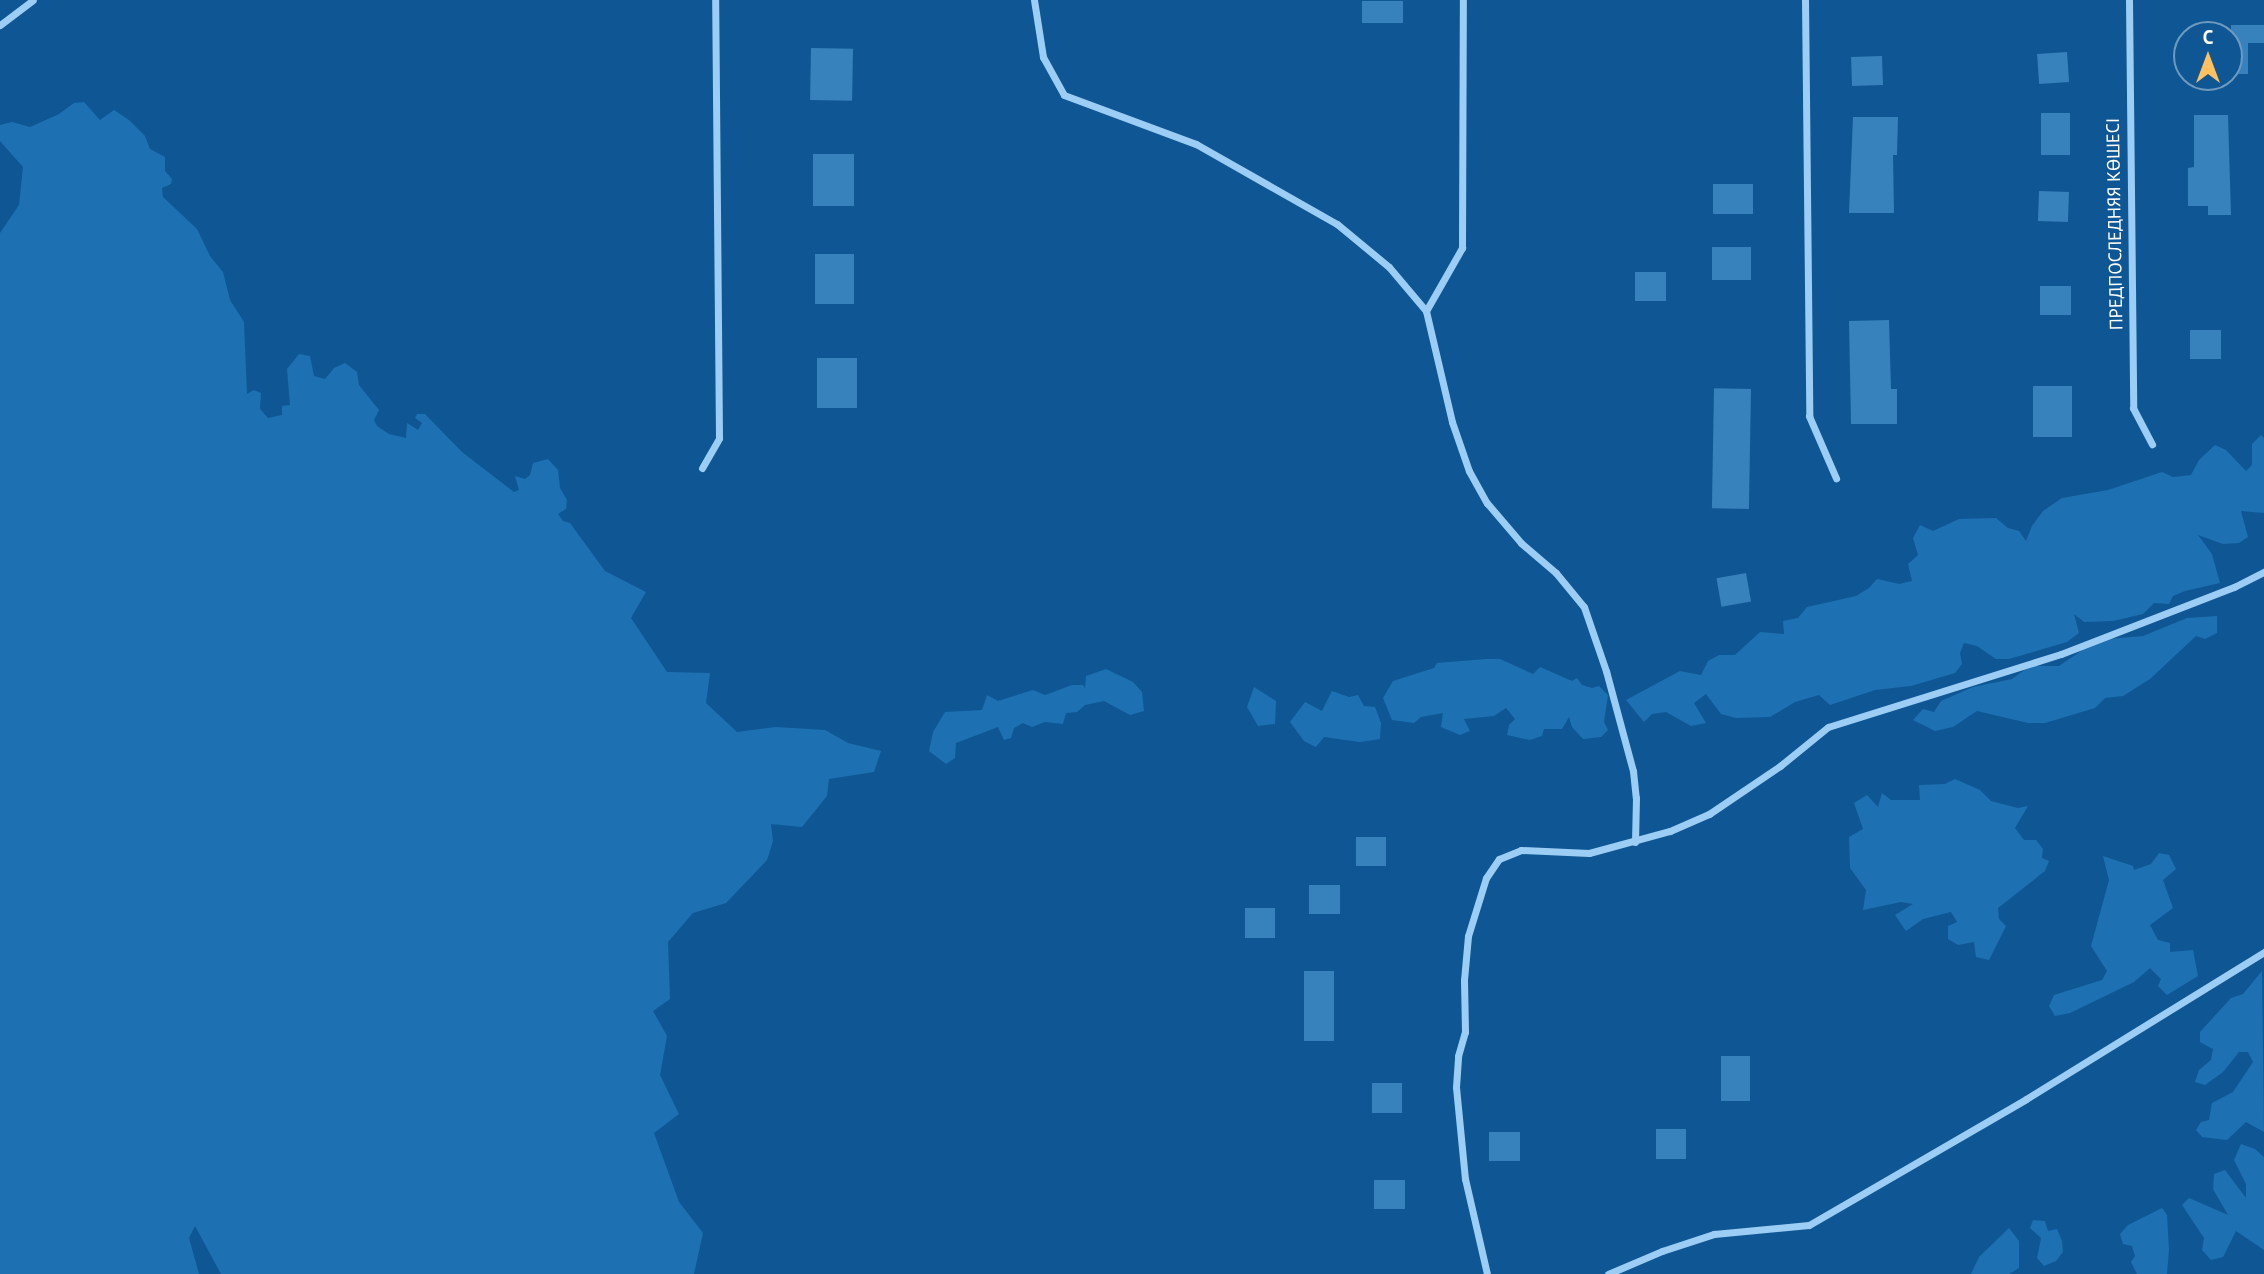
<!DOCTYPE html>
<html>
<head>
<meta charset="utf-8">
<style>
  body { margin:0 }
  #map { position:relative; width:2264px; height:1274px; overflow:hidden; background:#0f5794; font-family:"PT Sans",sans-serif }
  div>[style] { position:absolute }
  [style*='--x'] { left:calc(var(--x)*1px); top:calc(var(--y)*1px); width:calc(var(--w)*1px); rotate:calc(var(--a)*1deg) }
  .green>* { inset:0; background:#1d70b2 }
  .building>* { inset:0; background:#3781bd; transform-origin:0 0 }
  .street>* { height:7px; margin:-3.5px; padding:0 3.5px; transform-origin:3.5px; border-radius:3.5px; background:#9ccdf4 }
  span { translate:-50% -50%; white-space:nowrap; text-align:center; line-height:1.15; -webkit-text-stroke:5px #0f5794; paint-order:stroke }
  .street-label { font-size:18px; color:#fff }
  .north { position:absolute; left:2173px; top:21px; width:70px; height:70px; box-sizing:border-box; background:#0f5794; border:2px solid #6f9abf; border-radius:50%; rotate:0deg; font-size:19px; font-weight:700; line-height:28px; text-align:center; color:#fff }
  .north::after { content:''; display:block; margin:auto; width:24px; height:32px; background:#ffc05f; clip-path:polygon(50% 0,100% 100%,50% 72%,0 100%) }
</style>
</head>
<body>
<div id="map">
  <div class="green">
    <i style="clip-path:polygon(84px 102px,100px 120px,114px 110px,129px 120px,145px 136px,150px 149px,165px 157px,165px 171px,172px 179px,171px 184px,162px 188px,163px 197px,197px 229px,210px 256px,223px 272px,230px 300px,244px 322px,247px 394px,254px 390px,261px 393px,260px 409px,268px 418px,282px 415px,282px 406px,290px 405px,287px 369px,299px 354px,310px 356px,314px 376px,325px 379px,334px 368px,345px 363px,357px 372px,359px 385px,379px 410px,374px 420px,377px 426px,389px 434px,406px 438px,407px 423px,418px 430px,422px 423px,415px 418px,417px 414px,425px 414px,462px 452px,514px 492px,519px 490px,515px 476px,525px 479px,530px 475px,533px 463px,548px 459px,558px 470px,560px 488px,567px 500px,566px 509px,558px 514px,563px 521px,570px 523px,605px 571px,646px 592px,631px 618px,667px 672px,710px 673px,706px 703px,737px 732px,776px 727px,825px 730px,848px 743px,881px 751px,874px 772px,829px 779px,827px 796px,802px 827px,771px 824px,773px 841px,767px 860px,726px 903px,693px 913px,668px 942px,670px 999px,653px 1011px,667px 1036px,660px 1075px,679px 1114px,654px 1133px,679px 1202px,703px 1233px,694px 1274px,221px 1274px,195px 1226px,189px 1238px,199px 1274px,0 1274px,0 233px,19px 205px,23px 167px,0 141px,0 125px,12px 122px,30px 127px,59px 114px,74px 103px)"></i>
    <i style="clip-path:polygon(2261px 435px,2264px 438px,2264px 513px,2241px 511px,2248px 537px,2239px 543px,2223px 544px,2198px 535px,2212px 554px,2220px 583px,2185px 591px,2173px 596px,2169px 604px,2154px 603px,2143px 614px,2113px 621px,2084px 622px,2074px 614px,2079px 633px,2067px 642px,2009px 659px,1996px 659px,1977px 646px,1964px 643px,1960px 653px,1962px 664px,1955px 673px,1911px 686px,1875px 690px,1830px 705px,1819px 695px,1795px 702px,1770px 717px,1736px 718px,1721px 714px,1706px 694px,1694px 703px,1706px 723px,1691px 726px,1666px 712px,1652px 714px,1644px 722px,1626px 700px,1680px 671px,1701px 675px,1708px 661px,1719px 655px,1735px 655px,1760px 632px,1784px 634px,1783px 621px,1798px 618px,1807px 607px,1856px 596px,1869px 588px,1877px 579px,1899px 584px,1912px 581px,1908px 564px,1918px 555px,1913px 538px,1920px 525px,1933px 531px,1959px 519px,1996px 518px,2008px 528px,2019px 531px,2026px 541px,2032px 526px,2043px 511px,2062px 498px,2108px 490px,2162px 472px,2173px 477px,2191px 475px,2199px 460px,2215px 445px,2226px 450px,2246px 471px,2252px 465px,2252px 444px)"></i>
    <i style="clip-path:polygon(2217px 616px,2217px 633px,2205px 639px,2196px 636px,2150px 679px,2123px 696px,2105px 698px,2095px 708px,2045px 723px,2028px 723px,1977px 711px,1953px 727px,1935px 731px,1913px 720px,1923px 709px,1934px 712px,1941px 701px,1973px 687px,2012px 679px,2030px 666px,2059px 666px,2097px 640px,2143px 636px,2187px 618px)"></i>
    <i style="clip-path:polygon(1486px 659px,1500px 659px,1533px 674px,1540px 667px,1572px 681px,1577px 678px,1582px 685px,1592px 688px,1599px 686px,1608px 695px,1604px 722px,1608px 730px,1601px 737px,1583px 739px,1572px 727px,1569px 717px,1562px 729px,1544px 729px,1542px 736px,1530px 740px,1507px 735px,1509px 725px,1515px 719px,1506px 708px,1494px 716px,1464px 719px,1470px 731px,1460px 735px,1441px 727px,1443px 713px,1421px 717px,1414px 723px,1392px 720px,1383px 698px,1393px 681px,1434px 668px,1437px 663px)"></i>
    <i style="clip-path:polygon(1106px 669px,1133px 682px,1142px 692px,1144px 711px,1130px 715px,1104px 701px,1085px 705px,1077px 712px,1066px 713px,1063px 724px,1045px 722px,1032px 727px,1023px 723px,1014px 728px,1011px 738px,1004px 740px,998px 727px,956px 743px,955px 758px,946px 764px,929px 751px,933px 732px,945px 712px,982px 710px,987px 695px,998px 701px,1033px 690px,1045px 695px,1072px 685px,1083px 685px,1085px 688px,1086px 676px)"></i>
    <i style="clip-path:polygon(1254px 687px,1276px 701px,1275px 724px,1258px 726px,1247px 707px)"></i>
    <i style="clip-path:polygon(1332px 691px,1349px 697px,1358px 695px,1364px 706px,1375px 707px,1381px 723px,1380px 739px,1360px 742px,1324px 737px,1316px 747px,1304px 741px,1290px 722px,1305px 702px,1322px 711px)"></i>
    <i style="clip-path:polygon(1955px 779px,1980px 790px,1991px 801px,2018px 808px,2028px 806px,2015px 828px,2024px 840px,2036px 840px,2043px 849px,2042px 858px,2049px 861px,2045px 871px,1998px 908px,1999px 919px,2006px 926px,1989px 960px,1976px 957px,1974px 942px,1958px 945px,1948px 939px,1948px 926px,1957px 922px,1951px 912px,1923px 919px,1906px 931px,1895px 915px,1913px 904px,1901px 902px,1863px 910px,1866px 890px,1850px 868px,1849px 837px,1863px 829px,1854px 803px,1867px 795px,1878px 807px,1882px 793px,1891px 800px,1920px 800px,1919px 785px,1945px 784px)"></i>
    <i style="clip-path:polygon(2159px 853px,2169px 855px,2176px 869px,2163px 880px,2173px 908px,2150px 925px,2158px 940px,2170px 943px,2170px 952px,2193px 950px,2198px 976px,2167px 995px,2158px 986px,2161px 979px,2150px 968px,2134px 982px,2070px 1013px,2055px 1016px,2049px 1006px,2054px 995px,2102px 980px,2107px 971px,2091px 946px,2109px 880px,2103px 856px,2133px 866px,2134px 870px,2151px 864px)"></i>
    <i style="clip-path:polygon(2262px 971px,2264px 1132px,2246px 1122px,2227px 1140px,2202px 1137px,2196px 1130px,2201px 1122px,2209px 1120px,2212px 1103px,2233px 1092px,2253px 1062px,2248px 1052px,2239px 1052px,2223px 1072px,2205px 1085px,2195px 1082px,2199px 1070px,2211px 1060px,2213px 1049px,2200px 1042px,2200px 1032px,2231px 998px,2243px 994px)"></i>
    <i style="clip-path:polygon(2241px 1144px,2255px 1149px,2264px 1157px,2264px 1250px,2236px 1231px,2223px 1257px,2211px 1260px,2202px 1250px,2204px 1238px,2182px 1205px,2189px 1198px,2228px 1215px,2213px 1189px,2214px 1174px,2225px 1170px,2246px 1198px,2246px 1184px,2234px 1160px)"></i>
    <i style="clip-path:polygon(2162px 1208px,2167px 1215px,2169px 1250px,2167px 1274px,2137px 1274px,2131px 1262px,2135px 1256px,2132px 1246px,2123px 1244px,2120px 1234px,2128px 1225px)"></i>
    <i style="clip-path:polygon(2033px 1220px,2045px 1221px,2048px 1231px,2057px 1229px,2062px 1241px,2063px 1252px,2056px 1261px,2044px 1266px,2037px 1258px,2041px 1238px,2030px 1228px)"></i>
    <i style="clip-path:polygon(2009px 1228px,2019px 1241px,2019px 1268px,2009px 1274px,1971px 1274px,1979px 1257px)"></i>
  </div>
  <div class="building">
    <i style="left:1362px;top:1px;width:41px;height:22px"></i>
    <i style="clip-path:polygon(2231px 25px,2264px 25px,2264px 43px,2248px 43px,2248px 74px,2231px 74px)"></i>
    <i style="left:811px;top:48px;width:42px;height:52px;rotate:1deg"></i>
    <i style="left:2067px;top:52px;width:30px;height:30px;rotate:86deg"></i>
    <i style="left:1882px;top:56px;width:29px;height:31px;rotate:88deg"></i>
    <i style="left:2041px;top:113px;width:29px;height:42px"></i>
    <i style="clip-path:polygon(2194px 115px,2228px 115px,2231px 215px,2208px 215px,2208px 206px,2188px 206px,2188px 168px,2194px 167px)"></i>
    <i style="clip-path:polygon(1853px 117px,1898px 117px,1897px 155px,1893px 155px,1894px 213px,1849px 213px)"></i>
    <i style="left:813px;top:154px;width:41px;height:52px"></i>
    <i style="left:1713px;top:184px;width:40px;height:30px"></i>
    <i style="left:2039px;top:191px;width:30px;height:30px;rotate:2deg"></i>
    <i style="left:1712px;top:247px;width:39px;height:33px"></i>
    <i style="left:815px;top:254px;width:39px;height:50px"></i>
    <i style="left:1635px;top:272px;width:31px;height:29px"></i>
    <i style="left:2040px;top:286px;width:31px;height:29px"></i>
    <i style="clip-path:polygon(1889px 320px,1891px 389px,1897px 389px,1897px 424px,1851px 424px,1849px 321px)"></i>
    <i style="left:2190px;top:330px;width:31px;height:29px"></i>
    <i style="left:857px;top:358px;width:50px;height:40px;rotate:90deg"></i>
    <i style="left:2033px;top:386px;width:39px;height:51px"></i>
    <i style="left:1751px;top:389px;width:120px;height:37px;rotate:91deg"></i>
    <i style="left:1746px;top:573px;width:29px;height:30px;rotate:80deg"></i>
    <i style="left:1356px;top:837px;width:30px;height:29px"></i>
    <i style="left:1309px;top:885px;width:31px;height:29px"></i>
    <i style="left:1245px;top:908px;width:30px;height:30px"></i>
    <i style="left:1304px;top:971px;width:30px;height:70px"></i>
    <i style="left:1750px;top:1056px;width:45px;height:29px;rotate:90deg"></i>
    <i style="left:1372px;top:1083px;width:30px;height:30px"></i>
    <i style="left:1656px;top:1129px;width:30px;height:30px"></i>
    <i style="left:1489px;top:1132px;width:31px;height:29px"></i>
    <i style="left:1374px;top:1180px;width:31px;height:29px"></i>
  </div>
  <div class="street">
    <i style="--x:1034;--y:0;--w:58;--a:81"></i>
    <i style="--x:1043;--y:57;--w:43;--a:61.1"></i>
    <i style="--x:1064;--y:95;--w:141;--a:20.4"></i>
    <i style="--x:1196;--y:144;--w:162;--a:29.6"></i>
    <i style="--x:1337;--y:224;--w:67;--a:39.6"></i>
    <i style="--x:1389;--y:267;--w:57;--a:49.9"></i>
    <i style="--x:1426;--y:311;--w:114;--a:76.8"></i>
    <i style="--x:1452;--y:422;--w:52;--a:70.9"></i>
    <i style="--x:1469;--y:471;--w:37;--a:61"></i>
    <i style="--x:1487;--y:503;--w:52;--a:49.6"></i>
    <i style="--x:1521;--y:543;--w:46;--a:40.6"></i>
    <i style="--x:1556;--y:573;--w:44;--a:50.5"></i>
    <i style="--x:1584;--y:607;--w:68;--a:71"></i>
    <i style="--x:1606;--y:671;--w:104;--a:74.9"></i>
    <i style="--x:1633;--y:771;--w:27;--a:84"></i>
    <i style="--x:1636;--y:798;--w:44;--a:91.3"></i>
    <i style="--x:1805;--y:0;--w:416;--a:89.4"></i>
    <i style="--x:1809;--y:416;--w:68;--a:66.5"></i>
    <i style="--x:2129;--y:0;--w:408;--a:89.4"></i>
    <i style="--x:2133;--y:408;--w:41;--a:62.2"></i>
    <i style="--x:0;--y:25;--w:41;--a:-37.1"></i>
    <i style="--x:1426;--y:311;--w:73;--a:-60.3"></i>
    <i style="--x:1462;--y:248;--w:248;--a:-89.8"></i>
    <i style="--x:702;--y:468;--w:34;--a:-60"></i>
    <i style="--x:719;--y:438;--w:438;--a:-90.5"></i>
    <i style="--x:1487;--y:1274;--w:98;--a:-103"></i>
    <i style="--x:1465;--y:1179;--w:92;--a:-95.6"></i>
    <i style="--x:1456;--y:1087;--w:31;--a:-86"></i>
    <i style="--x:1458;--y:1056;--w:25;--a:-74"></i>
    <i style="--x:1465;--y:1032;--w:52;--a:-91.1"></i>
    <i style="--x:1464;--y:980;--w:44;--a:-84.8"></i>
    <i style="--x:1468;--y:936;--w:61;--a:-72.8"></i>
    <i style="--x:1486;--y:878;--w:23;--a:-56"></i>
    <i style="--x:1499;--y:859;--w:24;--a:-22"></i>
    <i style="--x:1521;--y:850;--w:68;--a:2.5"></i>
    <i style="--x:1589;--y:853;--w:84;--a:-15.2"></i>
    <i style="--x:1670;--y:831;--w:43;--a:-23.6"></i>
    <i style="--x:1709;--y:814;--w:86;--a:-34.1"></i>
    <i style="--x:1780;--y:766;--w:62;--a:-39.1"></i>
    <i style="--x:1828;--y:727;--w:244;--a:-17.4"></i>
    <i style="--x:2061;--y:654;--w:186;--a:-21.2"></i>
    <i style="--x:2234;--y:587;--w:34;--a:-27"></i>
    <i style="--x:1608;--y:1274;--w:59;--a:-23.1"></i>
    <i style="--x:1662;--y:1251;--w:55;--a:-18.1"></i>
    <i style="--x:1714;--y:1234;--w:95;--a:-5.4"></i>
    <i style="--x:1809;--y:1225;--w:251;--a:-30.1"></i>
    <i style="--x:2026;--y:1099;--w:280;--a:-31.7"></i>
  </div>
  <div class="street-label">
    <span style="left:2115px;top:224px;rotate:-91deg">ПРЕДПОСЛЕДНЯЯ КӨШЕСІ</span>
  </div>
  <div class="north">С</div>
</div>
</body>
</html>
